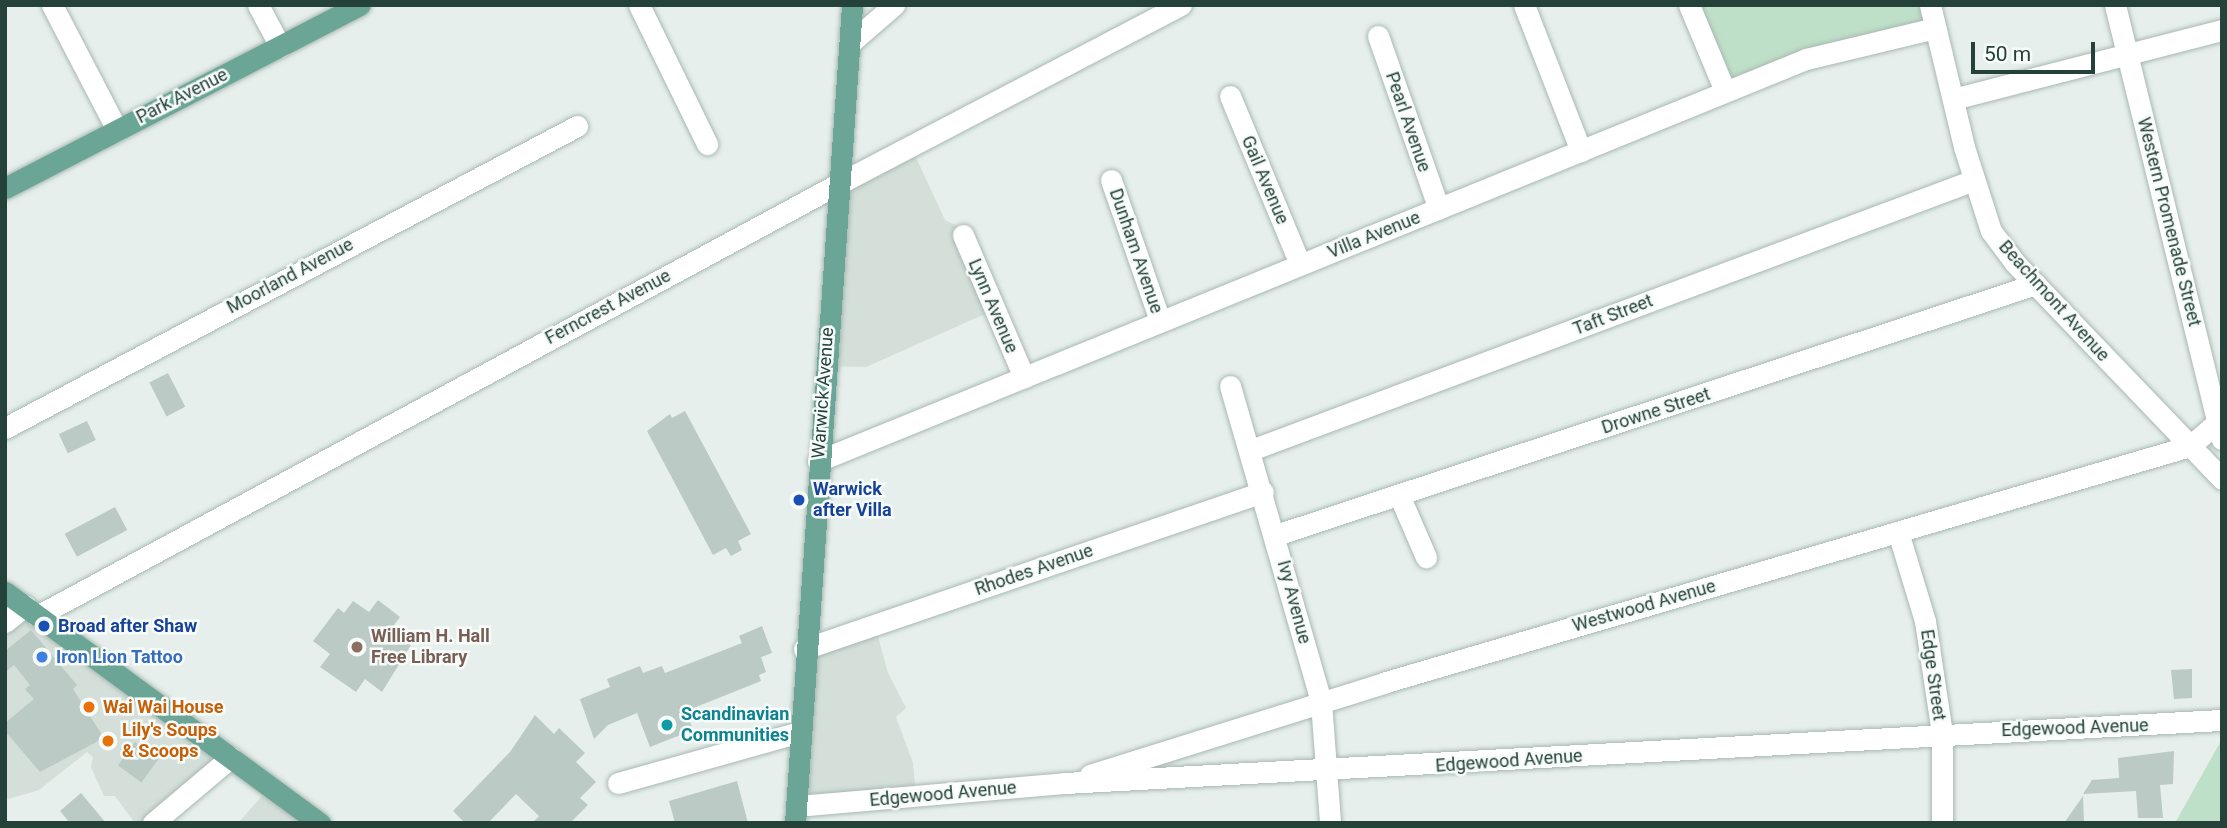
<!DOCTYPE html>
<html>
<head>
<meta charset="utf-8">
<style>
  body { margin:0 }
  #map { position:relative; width:2227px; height:828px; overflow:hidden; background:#e6efeb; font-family:Roboto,sans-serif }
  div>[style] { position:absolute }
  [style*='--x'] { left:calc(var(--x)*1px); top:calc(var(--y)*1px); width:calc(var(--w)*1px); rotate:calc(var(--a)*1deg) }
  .built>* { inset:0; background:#d4dfda }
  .green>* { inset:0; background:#bfe0c8 }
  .building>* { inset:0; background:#bbcac4; transform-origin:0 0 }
  .roads { filter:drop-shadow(0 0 2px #a8b8b2) drop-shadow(0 0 2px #a8b8b2) }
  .minor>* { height:21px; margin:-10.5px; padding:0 10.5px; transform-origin:10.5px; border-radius:10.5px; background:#fff }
  .major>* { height:21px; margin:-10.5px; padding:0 10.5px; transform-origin:10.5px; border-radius:10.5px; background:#6aa596 }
  .dots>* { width:19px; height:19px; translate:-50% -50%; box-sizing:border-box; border:4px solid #f7fbf9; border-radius:50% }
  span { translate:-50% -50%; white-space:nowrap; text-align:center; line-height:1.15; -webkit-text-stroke:5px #f7fbf9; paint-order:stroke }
  .street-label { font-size:18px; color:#24423a }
  .transit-label { font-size:18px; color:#164399; font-weight:700 }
  .left { translate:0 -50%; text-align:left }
  .education-label { font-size:18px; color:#785e54; font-weight:700 }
  .shop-label { font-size:18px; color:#366cbe; font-weight:700 }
  .food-label { font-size:18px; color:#c56008; font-weight:700 }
  .culture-label { font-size:18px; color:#0d838f; font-weight:700 }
  .frame { position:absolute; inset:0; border:7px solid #24423a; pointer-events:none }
  .scale { position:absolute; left:1971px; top:42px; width:124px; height:32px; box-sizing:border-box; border:4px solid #24423a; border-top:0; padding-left:9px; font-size:21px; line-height:24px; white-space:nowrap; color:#24423a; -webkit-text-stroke:5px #f7fbf9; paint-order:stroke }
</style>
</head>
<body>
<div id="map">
  <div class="built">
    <i style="clip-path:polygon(913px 151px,945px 220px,959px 227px,994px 310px,866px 367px,827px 366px,838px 188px)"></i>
    <i style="clip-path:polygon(20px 614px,231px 757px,144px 823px,135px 823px,115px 796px,104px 796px,91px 767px,93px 757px,87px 752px,39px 790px,5px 800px,5px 625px)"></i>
    <i style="clip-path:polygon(876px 629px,888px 673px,906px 708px,896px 717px,913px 763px,916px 795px,793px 796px,803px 658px)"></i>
    <i style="clip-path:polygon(270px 787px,318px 823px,238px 823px)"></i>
  </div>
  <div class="green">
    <i style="clip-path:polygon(1698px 5px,1919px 5px,1924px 23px,1730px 83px)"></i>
    <i style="clip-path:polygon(2222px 738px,2222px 823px,2175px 823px,2222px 739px)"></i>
  </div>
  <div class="building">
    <i style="left:168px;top:373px;width:38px;height:21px;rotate:63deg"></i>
    <i style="clip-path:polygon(685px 411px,751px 534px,738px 541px,742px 550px,731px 556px,726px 548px,713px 555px,647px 431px,670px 414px,672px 418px)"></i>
    <i style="left:87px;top:421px;width:21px;height:31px;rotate:65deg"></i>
    <i style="left:115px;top:507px;width:26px;height:57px;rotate:62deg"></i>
    <i style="clip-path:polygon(378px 600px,400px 617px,391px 629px,411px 645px,382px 692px,365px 679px,356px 692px,320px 667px,330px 654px,313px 641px,338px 608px,344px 613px,353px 601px,369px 612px)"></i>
    <i style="clip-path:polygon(762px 626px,772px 653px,761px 657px,766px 672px,759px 675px,761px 681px,686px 711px,693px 730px,650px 747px,637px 713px,608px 725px,594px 739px,580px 699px,610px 687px,607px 679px,640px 666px,643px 673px,662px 666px,665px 673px,742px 643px,739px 636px)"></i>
    <i style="clip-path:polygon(31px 630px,77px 685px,73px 689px,104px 738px,40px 772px,5px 731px,5px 723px,34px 699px,25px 689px,30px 685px,14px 665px,5px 672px,5px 651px)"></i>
    <i style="clip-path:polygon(2192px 669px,2192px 698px,2174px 699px,2171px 670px)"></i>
    <i style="clip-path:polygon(535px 715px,554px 734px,559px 728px,585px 753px,576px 762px,596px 782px,580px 798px,588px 805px,570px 823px,532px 823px,539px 816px,516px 794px,488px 823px,465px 823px,453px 811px,510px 752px)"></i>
    <i style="left:135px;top:742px;width:29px;height:29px;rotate:36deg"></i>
    <i style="clip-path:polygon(2174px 751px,2173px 784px,2160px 785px,2163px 818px,2138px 818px,2136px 791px,2083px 794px,2092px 780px,2119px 778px,2118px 758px)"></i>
    <i style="clip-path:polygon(737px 781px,748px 823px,675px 823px,669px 801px)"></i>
    <i style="clip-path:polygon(81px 793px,106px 823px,70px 823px,60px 811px)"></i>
    <i style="clip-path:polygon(2083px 796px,2084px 823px,2064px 823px)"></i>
  </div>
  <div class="roads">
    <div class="minor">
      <i style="--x:52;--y:5;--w:141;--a:62.5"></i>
      <i style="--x:258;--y:5;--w:47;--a:61.8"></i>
      <i style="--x:639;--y:5;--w:155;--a:63.9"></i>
      <i style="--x:1524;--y:5;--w:157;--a:68.7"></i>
      <i style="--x:1689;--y:5;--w:93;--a:67.3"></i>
      <i style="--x:1930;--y:5;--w:146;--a:76.5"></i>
      <i style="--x:1964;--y:147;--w:88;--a:72.2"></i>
      <i style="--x:1991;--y:231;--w:39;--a:53"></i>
      <i style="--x:2014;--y:262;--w:301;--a:46.2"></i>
      <i style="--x:2115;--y:5;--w:447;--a:76.2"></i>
      <i style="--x:1378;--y:36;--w:183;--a:70.6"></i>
      <i style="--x:849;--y:44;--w:60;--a:-40.9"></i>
      <i style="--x:1230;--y:96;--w:182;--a:67.4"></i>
      <i style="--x:1953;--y:99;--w:278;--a:-14.4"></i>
      <i style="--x:1111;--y:180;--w:149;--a:70.8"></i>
      <i style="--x:963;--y:235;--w:155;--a:66.8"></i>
      <i style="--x:1230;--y:386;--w:329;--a:73.9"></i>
      <i style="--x:1321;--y:702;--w:121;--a:85.7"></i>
      <i style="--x:5;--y:428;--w:647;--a:-27.83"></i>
      <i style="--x:1251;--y:450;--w:772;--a:-20.48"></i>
      <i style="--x:818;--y:461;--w:1067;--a:-22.14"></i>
      <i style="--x:1806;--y:59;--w:133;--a:-13.5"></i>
      <i style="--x:1399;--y:495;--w:68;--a:66.5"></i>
      <i style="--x:1898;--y:532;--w:93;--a:73.1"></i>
      <i style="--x:1925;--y:621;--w:114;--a:81.4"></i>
      <i style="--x:1942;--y:734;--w:89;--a:90"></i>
      <i style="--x:1276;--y:535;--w:800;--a:-18.28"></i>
      <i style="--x:37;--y:616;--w:910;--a:-28.34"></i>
      <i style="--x:838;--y:184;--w:387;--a:-27.6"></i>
      <i style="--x:5;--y:622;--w:26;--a:-39"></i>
      <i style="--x:804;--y:649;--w:485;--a:-18.9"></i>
      <i style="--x:1090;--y:775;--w:310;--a:-17.4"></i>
      <i style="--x:1386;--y:682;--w:838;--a:-16.36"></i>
      <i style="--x:2190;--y:446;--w:37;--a:-41"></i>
      <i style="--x:618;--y:783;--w:188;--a:-15.7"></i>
      <i style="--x:797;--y:806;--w:269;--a:-4.9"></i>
      <i style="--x:1065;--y:783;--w:1159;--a:-3.12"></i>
      <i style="--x:153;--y:823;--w:102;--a:-40.2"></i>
    </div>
    <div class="major">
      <i style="--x:5;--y:188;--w:399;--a:-27.3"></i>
      <i style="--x:5;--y:592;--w:391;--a:36.3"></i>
      <i style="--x:795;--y:823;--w:820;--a:-86.01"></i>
    </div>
  </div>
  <div class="dots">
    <i style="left:799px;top:500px;background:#1a4fb4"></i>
    <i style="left:44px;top:626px;background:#1a4fb4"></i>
    <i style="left:357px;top:647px;background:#8d6e63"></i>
    <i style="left:42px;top:657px;background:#3f7fe0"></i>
    <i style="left:89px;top:707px;background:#e8710a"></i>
    <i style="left:667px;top:725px;background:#0f9aa8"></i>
    <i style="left:108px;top:741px;background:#e8710a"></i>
  </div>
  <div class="street-label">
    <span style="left:182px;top:96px;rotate:-27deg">Park Avenue</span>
    <span style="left:1408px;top:122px;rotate:71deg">Pearl Avenue</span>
    <span style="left:1265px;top:180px;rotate:67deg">Gail Avenue</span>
    <span style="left:2169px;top:222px;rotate:76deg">Western Promenade Street</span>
    <span style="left:1374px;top:235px;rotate:-22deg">Villa Avenue</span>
    <span style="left:1136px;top:251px;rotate:71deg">Dunham Avenue</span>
    <span style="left:290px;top:276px;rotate:-28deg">Moorland Avenue</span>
    <span style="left:2054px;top:301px;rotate:48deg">Beachmont Avenue</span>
    <span style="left:993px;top:306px;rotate:67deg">Lynn Avenue</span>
    <span style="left:608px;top:307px;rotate:-28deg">Ferncrest Avenue</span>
    <span style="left:1613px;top:315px;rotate:-21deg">Taft Street</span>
    <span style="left:823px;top:393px;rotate:-86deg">Warwick Avenue</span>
    <span style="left:1656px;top:411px;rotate:-18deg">Drowne Street</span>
    <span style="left:1034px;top:570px;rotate:-19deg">Rhodes Avenue</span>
    <span style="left:1294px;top:602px;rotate:75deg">Ivy Avenue</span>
    <span style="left:1644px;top:606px;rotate:-16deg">Westwood Avenue</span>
    <span style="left:1933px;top:675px;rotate:82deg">Edge Street</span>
    <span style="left:2075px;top:728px;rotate:-2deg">Edgewood Avenue</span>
    <span style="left:1509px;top:761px;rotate:-4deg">Edgewood Avenue</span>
    <span style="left:943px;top:794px;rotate:-5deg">Edgewood Avenue</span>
  </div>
  <div class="transit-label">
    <span class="left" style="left:813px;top:500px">Warwick<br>after Villa</span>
    <span class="left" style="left:58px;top:626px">Broad after Shaw</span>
  </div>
  <div class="education-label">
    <span class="left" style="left:371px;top:647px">William H. Hall<br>Free Library</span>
  </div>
  <div class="shop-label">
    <span class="left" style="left:56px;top:657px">Iron Lion Tattoo</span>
  </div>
  <div class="food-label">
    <span class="left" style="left:103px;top:707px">Wai Wai House</span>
    <span class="left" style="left:122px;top:741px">Lily's Soups<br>&amp; Scoops</span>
  </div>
  <div class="culture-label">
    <span class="left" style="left:681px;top:725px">Scandinavian<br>Communities</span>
  </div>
  <div class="frame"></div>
  <div class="scale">50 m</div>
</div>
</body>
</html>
